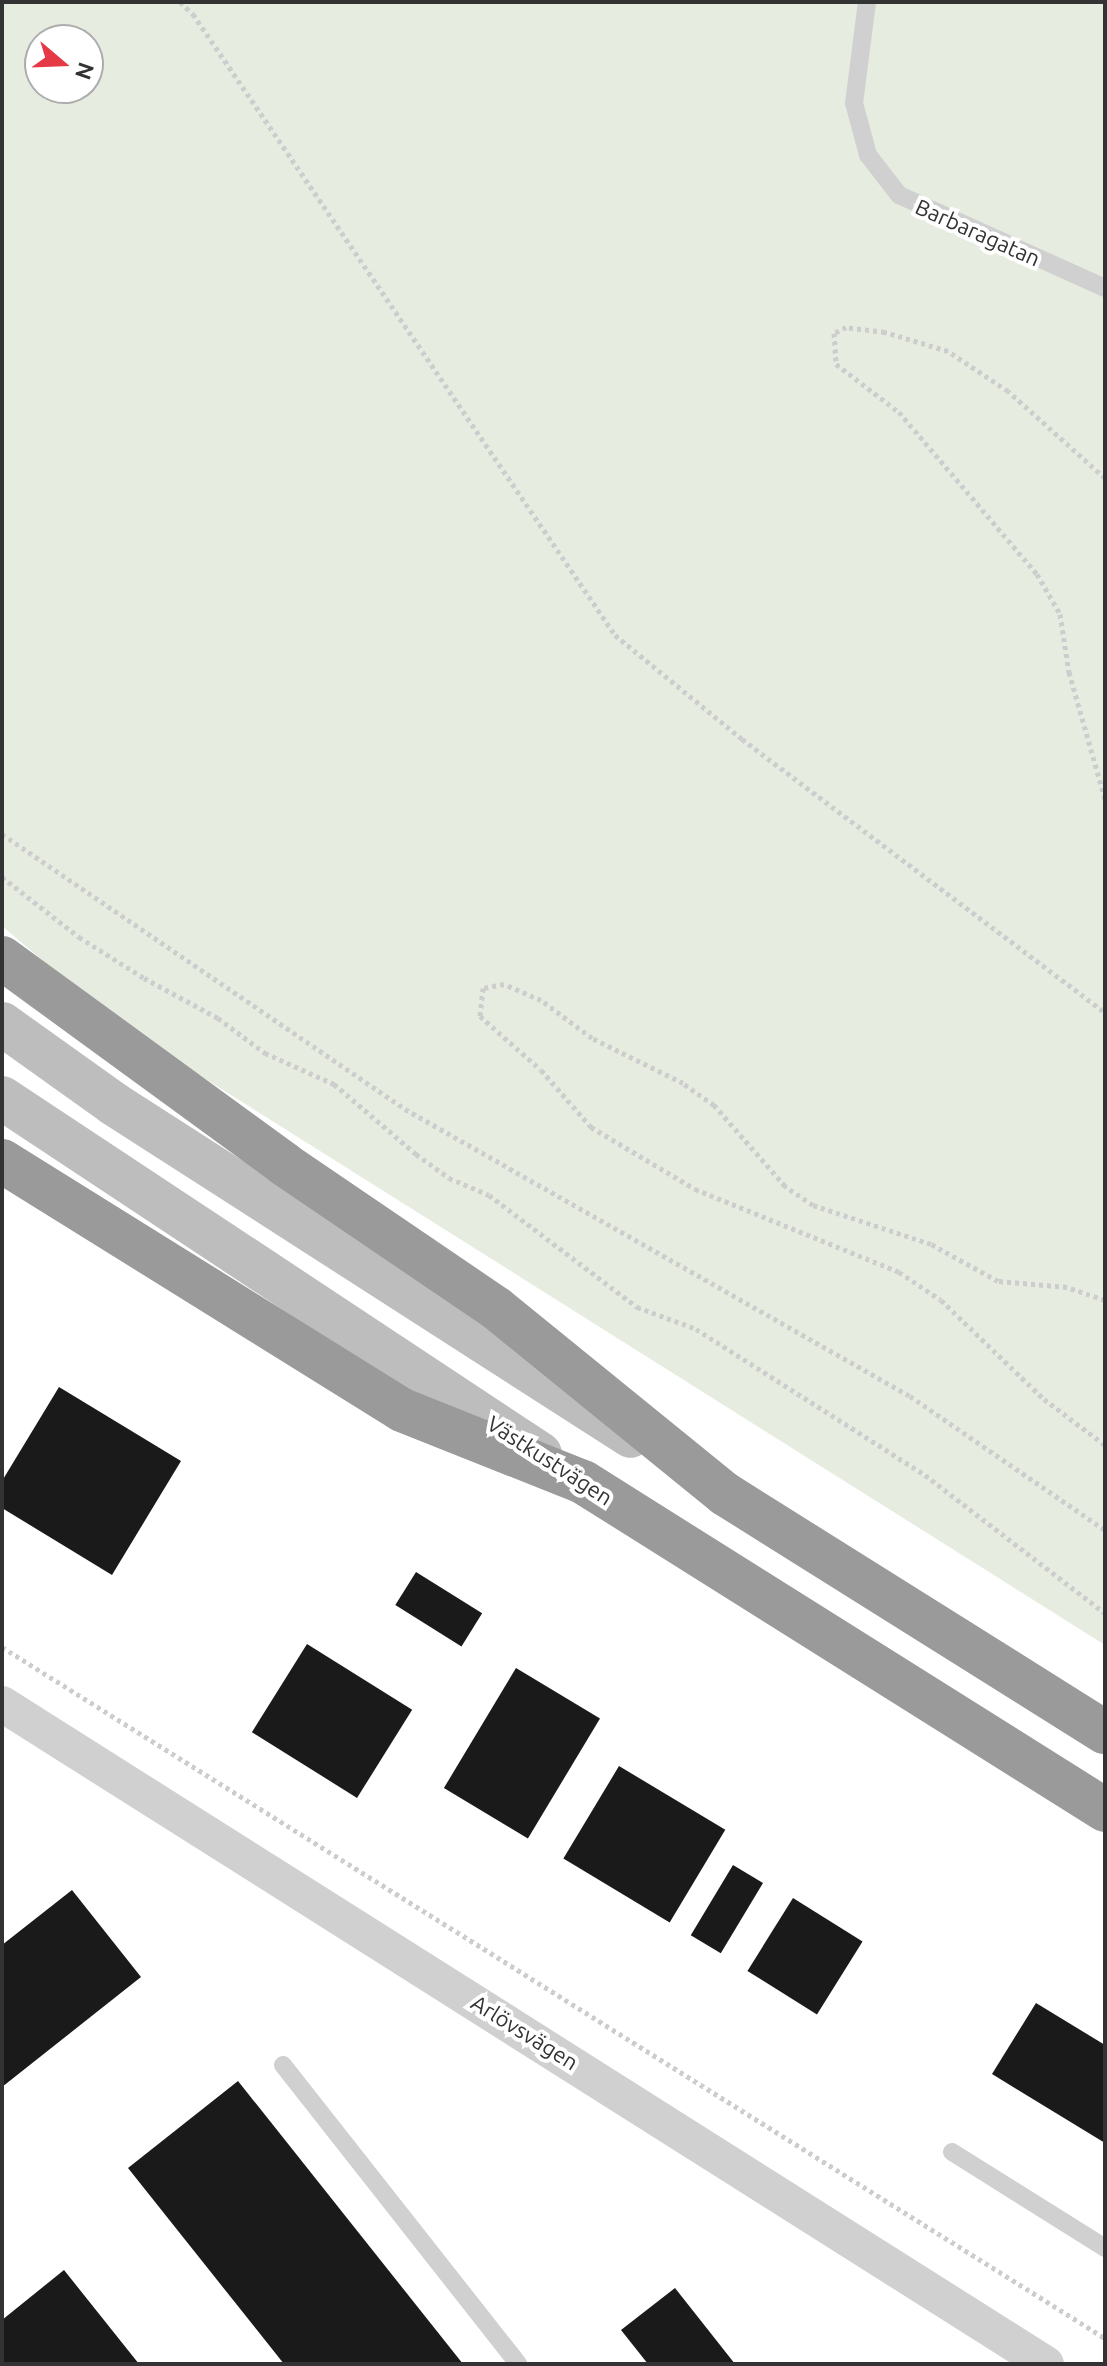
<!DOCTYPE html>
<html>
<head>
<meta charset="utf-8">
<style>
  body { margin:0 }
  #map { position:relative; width:1107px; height:2366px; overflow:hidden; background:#fff; font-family:Ubuntu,sans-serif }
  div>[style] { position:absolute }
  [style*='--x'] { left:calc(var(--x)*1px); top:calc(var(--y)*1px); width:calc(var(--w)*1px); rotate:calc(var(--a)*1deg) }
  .green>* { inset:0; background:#e6ecdf }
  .building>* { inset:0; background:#1a1a1a; transform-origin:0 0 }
  .path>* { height:5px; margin-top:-2.5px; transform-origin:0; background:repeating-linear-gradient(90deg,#cdcdcd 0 4px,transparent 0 8px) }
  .lane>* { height:18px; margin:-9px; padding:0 9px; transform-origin:9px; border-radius:9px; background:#d0d0d0 }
  .street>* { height:36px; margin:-18px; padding:0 18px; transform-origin:18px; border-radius:18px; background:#d0d0d0 }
  .secondary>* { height:44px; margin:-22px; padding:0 22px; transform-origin:22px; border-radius:22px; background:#bdbdbd }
  .highway>* { height:44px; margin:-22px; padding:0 22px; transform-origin:22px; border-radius:22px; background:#9a9a9a }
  span { translate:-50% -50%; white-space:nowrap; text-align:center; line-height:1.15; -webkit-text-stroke:8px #fff; paint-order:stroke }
  .street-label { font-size:22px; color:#333 }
  .frame { position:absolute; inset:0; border:4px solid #333; pointer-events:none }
  .north { position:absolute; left:24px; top:24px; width:80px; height:80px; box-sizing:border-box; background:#fff; border:2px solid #adadad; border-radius:50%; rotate:109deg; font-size:22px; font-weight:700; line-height:32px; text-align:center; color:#333 }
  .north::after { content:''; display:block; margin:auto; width:28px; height:36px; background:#e63946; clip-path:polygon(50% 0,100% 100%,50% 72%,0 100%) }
</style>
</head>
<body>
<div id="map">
  <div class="green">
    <i style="clip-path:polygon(evenodd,2px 2px,1105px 2px,1105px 1645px,115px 1022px,2px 926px,2px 2px,40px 40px,88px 40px,88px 88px,40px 88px,40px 40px)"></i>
  </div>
  <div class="building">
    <i style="clip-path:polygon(59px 1387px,181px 1461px,112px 1575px,2px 1508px,2px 1481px)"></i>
    <i style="left:416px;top:1572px;width:78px;height:39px;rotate:32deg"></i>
    <i style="left:307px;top:1644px;width:124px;height:104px;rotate:32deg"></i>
    <i style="left:516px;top:1668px;width:98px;height:140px;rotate:31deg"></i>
    <i style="left:619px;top:1766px;width:124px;height:108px;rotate:31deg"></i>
    <i style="left:733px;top:1865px;width:35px;height:82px;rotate:31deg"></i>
    <i style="clip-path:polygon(72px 1890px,141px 1977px,2px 2087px,2px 1945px)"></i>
    <i style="left:793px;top:1898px;width:82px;height:86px;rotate:32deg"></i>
    <i style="clip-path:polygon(1036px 2003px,1105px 2045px,1105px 2143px,992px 2074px)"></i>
    <i style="clip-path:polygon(238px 2081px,463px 2364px,284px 2364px,128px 2168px)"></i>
    <i style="clip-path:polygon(64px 2270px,139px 2364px,2px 2364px,2px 2320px)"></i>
    <i style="clip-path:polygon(675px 2288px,735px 2364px,648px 2364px,621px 2330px)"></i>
  </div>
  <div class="path">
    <i style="--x:180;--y:2;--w:18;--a:43"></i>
    <i style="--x:193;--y:14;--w:751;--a:55.8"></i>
    <i style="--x:615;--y:635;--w:164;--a:39.3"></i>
    <i style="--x:742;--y:739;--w:455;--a:37"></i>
    <i style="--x:1105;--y:478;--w:130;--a:-138.1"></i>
    <i style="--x:1008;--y:391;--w:72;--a:-146.3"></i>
    <i style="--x:948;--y:351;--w:66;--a:-163.2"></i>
    <i style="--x:885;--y:332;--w:39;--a:-173"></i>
    <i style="--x:846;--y:327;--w:13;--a:153"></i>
    <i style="--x:834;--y:333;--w:31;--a:86"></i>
    <i style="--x:836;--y:364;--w:79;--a:37.3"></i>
    <i style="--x:899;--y:412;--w:213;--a:49.6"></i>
    <i style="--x:1037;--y:574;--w:46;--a:60.1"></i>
    <i style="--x:1060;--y:614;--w:59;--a:81.2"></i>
    <i style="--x:1069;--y:672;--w:132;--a:74.2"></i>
    <i style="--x:2;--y:834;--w:488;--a:34.3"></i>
    <i style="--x:405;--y:1109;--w:581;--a:29.61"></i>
    <i style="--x:910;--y:1396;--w:237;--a:34.5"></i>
    <i style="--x:2;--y:877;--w:98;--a:37.9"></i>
    <i style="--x:79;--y:937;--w:77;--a:32.2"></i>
    <i style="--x:144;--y:978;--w:84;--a:28.4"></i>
    <i style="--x:218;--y:1018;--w:59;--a:36.7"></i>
    <i style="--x:265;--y:1053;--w:76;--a:24.2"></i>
    <i style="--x:334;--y:1084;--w:108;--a:40.5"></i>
    <i style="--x:416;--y:1154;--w:41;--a:36"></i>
    <i style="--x:449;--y:1178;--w:43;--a:23"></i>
    <i style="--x:489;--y:1195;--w:186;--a:37.1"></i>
    <i style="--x:637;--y:1307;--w:63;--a:20.4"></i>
    <i style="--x:696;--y:1329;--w:272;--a:32.5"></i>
    <i style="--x:925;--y:1475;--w:227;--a:37.5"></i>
    <i style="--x:1105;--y:1300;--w:40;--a:-161.1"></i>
    <i style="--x:1067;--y:1287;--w:69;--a:-175"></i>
    <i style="--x:998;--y:1281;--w:77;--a:-151.1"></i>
    <i style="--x:931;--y:1244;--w:124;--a:-161.7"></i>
    <i style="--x:813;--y:1205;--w:34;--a:-146"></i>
    <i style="--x:785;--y:1186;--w:108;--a:-131.2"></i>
    <i style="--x:714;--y:1105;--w:38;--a:-145"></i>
    <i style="--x:683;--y:1083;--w:102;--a:-153.7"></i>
    <i style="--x:592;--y:1038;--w:64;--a:-143.3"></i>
    <i style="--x:541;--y:1000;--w:40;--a:-156.6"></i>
    <i style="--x:504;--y:984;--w:21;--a:169"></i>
    <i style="--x:483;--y:988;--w:28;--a:96"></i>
    <i style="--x:480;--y:1016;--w:81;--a:41.5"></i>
    <i style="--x:541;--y:1070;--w:76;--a:48.7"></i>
    <i style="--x:591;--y:1127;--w:121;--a:30.8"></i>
    <i style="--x:695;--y:1189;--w:220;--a:22.1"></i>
    <i style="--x:899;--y:1272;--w:50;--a:33.7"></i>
    <i style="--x:941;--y:1300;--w:143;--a:43.9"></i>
    <i style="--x:1044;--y:1399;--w:76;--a:37"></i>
    <i style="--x:2;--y:1647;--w:1302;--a:32.07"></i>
  </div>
  <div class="lane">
    <i style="--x:867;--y:2;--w:102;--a:97.3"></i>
    <i style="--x:854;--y:103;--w:54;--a:74.9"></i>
    <i style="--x:868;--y:155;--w:51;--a:52.2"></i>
    <i style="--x:899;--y:195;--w:226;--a:24.3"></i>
    <i style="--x:283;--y:2065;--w:380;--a:51.8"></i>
    <i style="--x:952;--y:2152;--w:181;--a:32.1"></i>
  </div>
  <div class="street">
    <i style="--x:2;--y:1704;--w:1235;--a:32.3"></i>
  </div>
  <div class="secondary">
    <i style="--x:2;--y:1024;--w:138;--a:35.5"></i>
    <i style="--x:114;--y:1104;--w:614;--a:32.71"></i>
    <i style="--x:2;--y:1098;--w:645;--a:33.49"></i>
  </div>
  <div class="highway">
    <i style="--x:2;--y:958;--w:349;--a:36.1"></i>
    <i style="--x:284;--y:1164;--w:256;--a:34.2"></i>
    <i style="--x:496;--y:1308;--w:295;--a:39.1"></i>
    <i style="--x:725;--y:1494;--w:448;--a:32.1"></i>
    <i style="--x:2;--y:1161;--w:471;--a:31.9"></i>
    <i style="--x:402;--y:1410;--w:195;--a:21.7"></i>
    <i style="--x:583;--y:1482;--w:616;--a:32.14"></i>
  </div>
  <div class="street-label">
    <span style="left:978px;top:232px;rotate:24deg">Barbaragatan</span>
    <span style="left:550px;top:1460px;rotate:33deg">Västkustvägen</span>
    <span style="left:525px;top:2032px;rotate:32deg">Arlövsvägen</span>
  </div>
  <div class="frame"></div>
  <div class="north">N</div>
</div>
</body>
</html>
